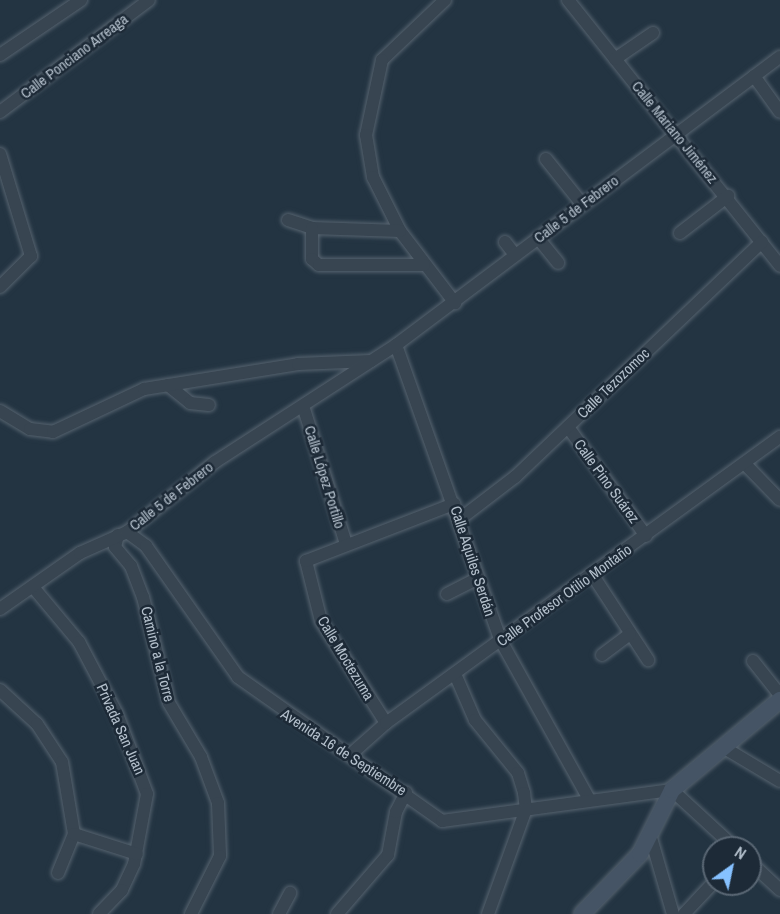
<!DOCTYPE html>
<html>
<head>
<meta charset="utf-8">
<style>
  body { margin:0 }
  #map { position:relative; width:780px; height:914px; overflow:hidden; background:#233442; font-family:"Archivo Narrow",sans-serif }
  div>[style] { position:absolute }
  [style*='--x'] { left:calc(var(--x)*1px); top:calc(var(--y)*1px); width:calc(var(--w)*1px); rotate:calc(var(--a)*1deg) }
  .roads { filter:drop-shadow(0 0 2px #56636f) drop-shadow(0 0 2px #56636f) }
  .street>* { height:12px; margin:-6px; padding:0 6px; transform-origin:6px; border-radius:6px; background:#384551 }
  .secondary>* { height:16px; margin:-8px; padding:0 8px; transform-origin:8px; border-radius:8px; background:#455465 }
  span { translate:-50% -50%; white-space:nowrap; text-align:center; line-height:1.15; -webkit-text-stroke:5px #1d2a37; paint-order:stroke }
  .street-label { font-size:15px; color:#b4c0cc }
  .north { position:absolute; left:702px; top:836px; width:60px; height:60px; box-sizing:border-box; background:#1d2a37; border:2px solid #596673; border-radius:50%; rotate:33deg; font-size:16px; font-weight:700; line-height:24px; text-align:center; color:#b4c0cc }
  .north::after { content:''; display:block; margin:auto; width:21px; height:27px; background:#86c1ff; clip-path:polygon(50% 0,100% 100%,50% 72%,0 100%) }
</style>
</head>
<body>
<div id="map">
  <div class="roads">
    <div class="street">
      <i style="--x:445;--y:0;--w:87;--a:136.4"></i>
      <i style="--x:382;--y:60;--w:77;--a:102"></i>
      <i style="--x:366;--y:135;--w:43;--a:80.5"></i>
      <i style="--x:373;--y:177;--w:60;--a:63.4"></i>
      <i style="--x:400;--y:231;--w:91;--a:52.6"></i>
      <i style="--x:568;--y:0;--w:340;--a:51.4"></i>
      <i style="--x:0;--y:55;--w:98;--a:-34.2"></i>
      <i style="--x:615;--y:59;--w:46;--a:-34.4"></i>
      <i style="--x:754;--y:76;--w:44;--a:54.2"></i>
      <i style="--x:0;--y:112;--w:186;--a:-36.9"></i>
      <i style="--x:0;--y:154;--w:107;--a:73.1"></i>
      <i style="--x:31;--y:256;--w:44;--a:135"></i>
      <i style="--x:546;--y:159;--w:58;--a:51.3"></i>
      <i style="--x:288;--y:220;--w:25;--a:18"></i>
      <i style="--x:312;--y:228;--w:88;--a:2"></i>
      <i style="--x:312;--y:228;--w:31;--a:90"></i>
      <i style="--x:312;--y:259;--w:9;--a:41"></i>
      <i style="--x:319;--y:265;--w:105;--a:0"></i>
      <i style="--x:680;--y:233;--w:61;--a:-37.6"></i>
      <i style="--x:538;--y:238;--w:32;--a:51"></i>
      <i style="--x:505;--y:242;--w:16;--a:52"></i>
      <i style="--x:396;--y:345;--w:314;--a:70.5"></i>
      <i style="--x:501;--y:641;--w:181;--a:60.9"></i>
      <i style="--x:168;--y:385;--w:28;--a:39"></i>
      <i style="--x:190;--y:403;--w:19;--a:6"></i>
      <i style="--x:304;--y:409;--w:141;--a:72.7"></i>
      <i style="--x:0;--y:411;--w:35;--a:31"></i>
      <i style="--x:30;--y:429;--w:23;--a:7"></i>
      <i style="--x:53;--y:432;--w:101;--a:-25.3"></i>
      <i style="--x:144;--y:389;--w:156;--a:-9.2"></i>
      <i style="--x:298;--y:364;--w:73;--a:-2.4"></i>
      <i style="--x:568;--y:427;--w:134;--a:54.4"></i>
      <i style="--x:745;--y:464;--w:50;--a:45.8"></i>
      <i style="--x:460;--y:519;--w:69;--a:-37.4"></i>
      <i style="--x:515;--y:477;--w:341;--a:-43.6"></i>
      <i style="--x:127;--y:532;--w:24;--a:36"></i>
      <i style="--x:146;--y:546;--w:160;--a:54.9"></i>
      <i style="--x:238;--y:677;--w:250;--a:35.2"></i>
      <i style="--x:442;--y:821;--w:232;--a:-7.7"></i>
      <i style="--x:672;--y:790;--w:86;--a:42.6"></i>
      <i style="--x:118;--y:535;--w:12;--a:104"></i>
      <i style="--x:115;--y:547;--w:25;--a:50"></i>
      <i style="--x:131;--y:566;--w:33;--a:69"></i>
      <i style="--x:143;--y:597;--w:109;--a:76.2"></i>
      <i style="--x:169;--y:703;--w:63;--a:59.3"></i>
      <i style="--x:201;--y:757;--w:49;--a:69.7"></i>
      <i style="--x:218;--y:803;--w:53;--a:87.8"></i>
      <i style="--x:220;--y:856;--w:65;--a:116.6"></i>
      <i style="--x:592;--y:574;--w:103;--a:56.9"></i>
      <i style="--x:33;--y:587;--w:72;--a:50.1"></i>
      <i style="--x:79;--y:642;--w:81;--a:62.2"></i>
      <i style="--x:117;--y:714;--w:85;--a:69.4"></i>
      <i style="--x:147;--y:794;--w:71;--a:100.5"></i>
      <i style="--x:134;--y:864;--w:29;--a:115"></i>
      <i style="--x:122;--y:890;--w:33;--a:134"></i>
      <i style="--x:447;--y:594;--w:35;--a:-27"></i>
      <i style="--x:0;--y:609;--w:98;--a:-35"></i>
      <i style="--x:80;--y:553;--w:51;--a:-24.1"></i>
      <i style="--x:127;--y:532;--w:112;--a:-38.5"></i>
      <i style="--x:215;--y:462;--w:216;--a:-32.9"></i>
      <i style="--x:396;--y:345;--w:480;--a:-36.9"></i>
      <i style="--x:602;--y:655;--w:35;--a:-37"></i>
      <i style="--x:753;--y:661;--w:43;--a:51.5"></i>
      <i style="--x:455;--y:674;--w:50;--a:66.5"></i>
      <i style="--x:475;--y:720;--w:68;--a:50.9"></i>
      <i style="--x:518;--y:773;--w:21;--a:73"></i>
      <i style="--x:524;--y:793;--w:16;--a:83"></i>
      <i style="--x:526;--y:809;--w:112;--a:109.9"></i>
      <i style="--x:0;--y:690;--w:50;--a:42.6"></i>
      <i style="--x:37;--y:724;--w:45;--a:56.7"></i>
      <i style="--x:62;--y:762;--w:73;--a:80.5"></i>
      <i style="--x:74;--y:834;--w:42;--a:112.3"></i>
      <i style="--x:386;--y:723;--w:121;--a:-122.5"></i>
      <i style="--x:321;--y:621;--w:62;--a:-104"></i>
      <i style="--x:306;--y:561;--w:159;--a:-21.1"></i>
      <i style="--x:723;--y:747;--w:66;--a:30.8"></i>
      <i style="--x:350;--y:755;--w:48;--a:-41.6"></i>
      <i style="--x:386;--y:723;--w:487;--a:-36"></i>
      <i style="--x:74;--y:834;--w:66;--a:17.6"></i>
      <i style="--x:651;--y:838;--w:79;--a:73.9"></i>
      <i style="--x:750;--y:862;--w:41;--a:43"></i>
      <i style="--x:279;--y:914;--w:24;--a:-62"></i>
      <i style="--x:337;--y:914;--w:78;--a:-49.2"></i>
      <i style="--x:388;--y:855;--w:44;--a:-79.5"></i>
      <i style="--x:396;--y:812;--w:22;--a:-63"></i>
      <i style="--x:684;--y:914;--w:44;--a:-46.8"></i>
    </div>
    <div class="secondary">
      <i style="--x:582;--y:914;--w:83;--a:-46"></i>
      <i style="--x:640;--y:854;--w:72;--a:-63.4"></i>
      <i style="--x:672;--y:790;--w:141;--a:-39.8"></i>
    </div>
  </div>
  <div class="street-label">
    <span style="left:74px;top:56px;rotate:-37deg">Calle Ponciano Arreaga</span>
    <span style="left:675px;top:132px;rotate:51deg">Calle Mariano Jiménez</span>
    <span style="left:576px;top:209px;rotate:-37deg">Calle 5 de Febrero</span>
    <span style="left:613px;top:383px;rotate:-44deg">Calle Tezozomoc</span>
    <span style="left:325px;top:477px;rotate:73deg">Calle López Portillo</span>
    <span style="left:607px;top:481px;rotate:54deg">Calle Pino Suárez</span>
    <span style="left:171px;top:496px;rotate:-38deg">Calle 5 de Febrero</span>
    <span style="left:473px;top:561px;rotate:72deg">Calle Aquiles Serdán</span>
    <span style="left:564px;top:595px;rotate:-36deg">Calle Profesor Otilio Montaño</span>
    <span style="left:158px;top:654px;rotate:76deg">Camino a la Torre</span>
    <span style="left:346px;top:658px;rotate:59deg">Calle Moctezuma</span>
    <span style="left:121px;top:729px;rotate:66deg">Privada San Juan</span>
    <span style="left:344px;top:752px;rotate:33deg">Avenida 16 de Septiembre</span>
  </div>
  <div class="north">N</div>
</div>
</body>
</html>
